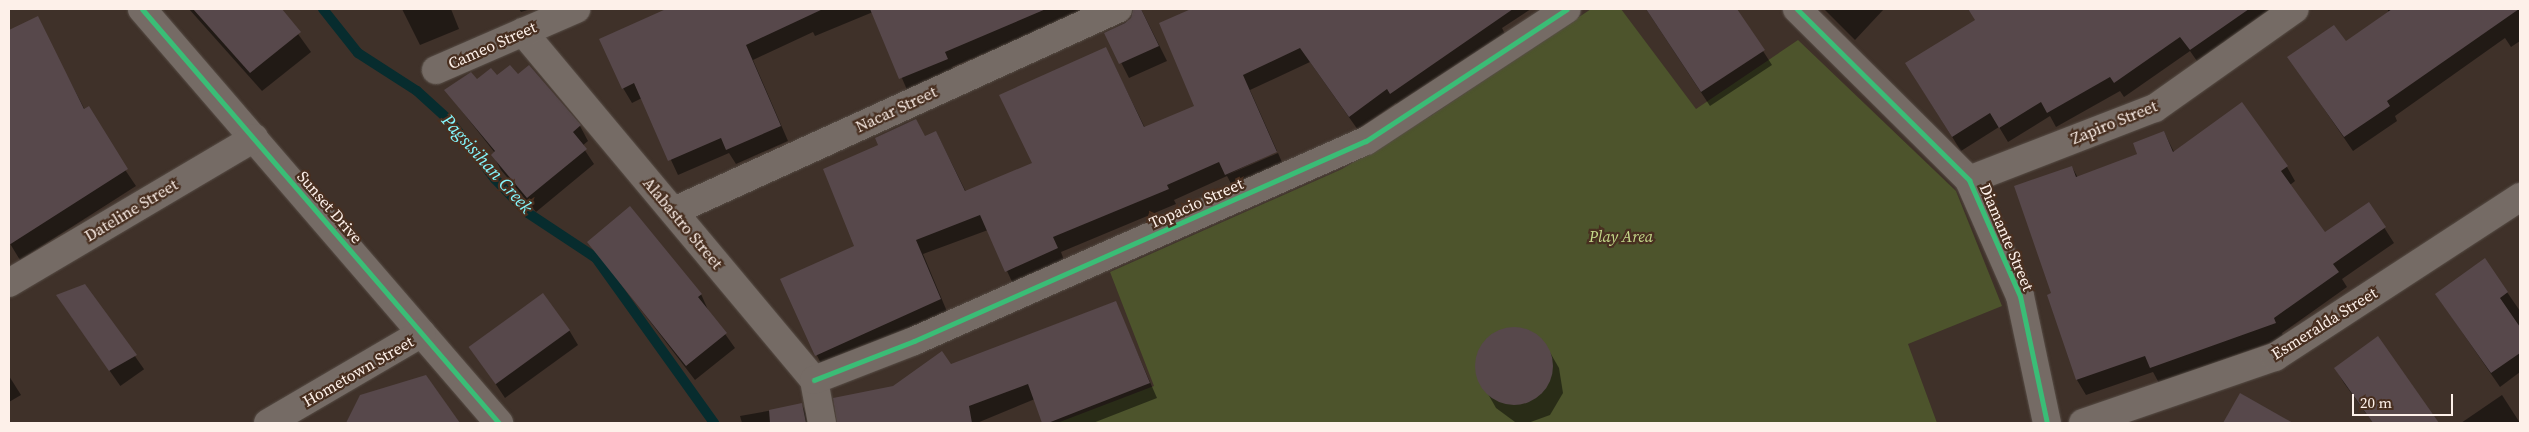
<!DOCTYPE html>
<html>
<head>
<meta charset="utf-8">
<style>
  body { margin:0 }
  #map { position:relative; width:2529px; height:432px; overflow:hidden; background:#3f3129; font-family:"Source Serif 4",serif }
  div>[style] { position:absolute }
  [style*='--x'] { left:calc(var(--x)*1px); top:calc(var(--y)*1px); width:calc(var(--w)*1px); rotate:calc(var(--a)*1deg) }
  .green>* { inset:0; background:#4d542c }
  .shadow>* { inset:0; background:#0007; transform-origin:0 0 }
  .stream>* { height:10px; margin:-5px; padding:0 5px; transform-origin:5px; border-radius:5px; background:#072c2e }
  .building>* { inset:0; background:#57484b; transform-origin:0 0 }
  .round { border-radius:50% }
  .roads { filter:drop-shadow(0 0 1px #574d46) drop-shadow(0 0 1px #574d46) }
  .street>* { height:28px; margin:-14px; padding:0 14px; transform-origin:14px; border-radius:14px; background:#756b65 }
  .cycleway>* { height:5px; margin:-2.5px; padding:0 2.5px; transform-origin:2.5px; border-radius:2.5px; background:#3abd76 }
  span { translate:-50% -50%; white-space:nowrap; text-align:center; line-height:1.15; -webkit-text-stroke:4.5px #482f20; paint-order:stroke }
  .street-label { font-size:16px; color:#fdf0e9 }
  .park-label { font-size:16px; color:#c4d889; font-style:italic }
  .water-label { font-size:18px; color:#85f6fd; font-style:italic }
  .frame { position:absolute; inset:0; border:10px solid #fdf0e9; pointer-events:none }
  .scale { position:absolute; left:2352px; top:394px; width:101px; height:22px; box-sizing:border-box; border:2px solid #fdf0e9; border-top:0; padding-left:6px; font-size:15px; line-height:18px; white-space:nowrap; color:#fdf0e9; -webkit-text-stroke:4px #482f20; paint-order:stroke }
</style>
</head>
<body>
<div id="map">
  <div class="green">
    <i style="clip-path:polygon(1591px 9px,1621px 9px,1696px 109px,1798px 40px,1956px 191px,2002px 306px,1908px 344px,1937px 423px,1057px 423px,1154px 386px,1110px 272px,1342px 169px,1432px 115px)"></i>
  </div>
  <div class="shadow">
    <i style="clip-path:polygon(189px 9px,280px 9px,311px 52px,262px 91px)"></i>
    <i style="clip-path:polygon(402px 9px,451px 9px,459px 29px,420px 45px)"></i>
    <i style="clip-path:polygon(519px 9px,531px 9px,521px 12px)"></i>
    <i style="clip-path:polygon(665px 9px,1125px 9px,1095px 9px,952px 67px,955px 74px,908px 92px,873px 12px,815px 36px,813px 32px,753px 60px,788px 141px,736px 164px,729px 153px,678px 175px,642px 98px,632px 103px,623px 88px)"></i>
    <i style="clip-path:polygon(1130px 9px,1141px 9px,1167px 61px,1129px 78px,1106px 33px,1132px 19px)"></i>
    <i style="clip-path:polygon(1193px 9px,1531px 9px,1502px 28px,1505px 34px,1400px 108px,1396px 103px,1358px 130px,1310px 62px,1250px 90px,1277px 151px,1225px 176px,1278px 153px,1284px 167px,1234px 189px,1227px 176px,1174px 200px,1176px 204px,1061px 252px,1065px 263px,1014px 286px,988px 230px,923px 254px,948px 314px,824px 370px,781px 280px,856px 246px,925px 137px,936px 132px,966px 192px,1034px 163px,1106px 49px,1145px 128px,1196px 106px,1161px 24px)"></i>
    <i style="clip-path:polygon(1646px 9px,1728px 9px,1730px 12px,1736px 9px,1772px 65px,1710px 106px)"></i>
    <i style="clip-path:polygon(1824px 9px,1884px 9px,1855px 40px)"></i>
    <i style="clip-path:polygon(1968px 9px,2269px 9px,2271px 13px,2199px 64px,2190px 51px,2124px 97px,2120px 91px,2056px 127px,2050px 116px,2008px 142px,1999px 127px,1961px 151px,1915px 78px,1976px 20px)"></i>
    <i style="clip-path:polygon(2387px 9px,2520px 9px,2520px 41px,2511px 47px,2505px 38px,2395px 116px,2397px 121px,2353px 151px,2289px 58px,2345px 43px,2389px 12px)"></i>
    <i style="clip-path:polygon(37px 18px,85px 110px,136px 186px,20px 260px,9px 242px,9px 32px)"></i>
    <i style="clip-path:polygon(529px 67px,580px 126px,588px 141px,582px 146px,594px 164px,536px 212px,501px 170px,493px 155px,495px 153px,446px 91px,477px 81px,518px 76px)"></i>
    <i style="clip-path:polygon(2164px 132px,2174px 152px,2287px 167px,2295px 181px,2290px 185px,2325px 234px,2369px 204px,2394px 243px,2342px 279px,2347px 287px,2282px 333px,2284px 338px,2159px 383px,2153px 372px,2086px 395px,2077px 380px,2048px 295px,2053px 294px,2072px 167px,2078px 178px,2138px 154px)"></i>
    <i style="clip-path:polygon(589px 242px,701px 294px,708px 310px,735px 348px,695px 380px)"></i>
    <i style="clip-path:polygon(2485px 260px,2520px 311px,2520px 372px,2500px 387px,2436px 294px)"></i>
    <i style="left:85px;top:285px;width:103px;height:29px;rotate:55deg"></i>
    <i style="clip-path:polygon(1115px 302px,1157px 398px,1093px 423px,1044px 423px,1035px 399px,977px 423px,838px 423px,835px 399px,894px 387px)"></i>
    <i style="clip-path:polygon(1517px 328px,1530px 331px,1548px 349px,1559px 368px,1563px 393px,1550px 415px,1528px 423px,1515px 422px,1496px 408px,1479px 378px,1478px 354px,1493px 335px)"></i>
    <i style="clip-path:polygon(569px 330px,578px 345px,505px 398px,471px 347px)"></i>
    <i style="clip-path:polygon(2378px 338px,2438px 423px,2373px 423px,2344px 383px,2335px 368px)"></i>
    <i style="clip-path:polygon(9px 376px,21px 395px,9px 402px)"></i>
    <i style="clip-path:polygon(426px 376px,459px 423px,348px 423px,361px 396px)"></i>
    <i style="clip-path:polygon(2502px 395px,2520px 423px,2461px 423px)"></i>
    <i style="clip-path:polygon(802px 405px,811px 423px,742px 423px,740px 416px)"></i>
  </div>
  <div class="stream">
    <i style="--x:323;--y:9;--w:56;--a:51.5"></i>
    <i style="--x:358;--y:53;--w:70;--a:32.8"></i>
    <i style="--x:417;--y:91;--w:45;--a:42.3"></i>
    <i style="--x:450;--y:121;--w:73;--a:52.2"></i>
    <i style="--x:495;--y:179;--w:47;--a:45.9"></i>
    <i style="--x:528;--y:213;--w:82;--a:33.5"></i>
    <i style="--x:596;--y:258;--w:203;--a:54.4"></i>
  </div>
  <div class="building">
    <i style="clip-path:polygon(193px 9px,282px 9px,301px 32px,250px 73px)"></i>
    <i style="clip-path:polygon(666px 9px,823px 9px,746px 45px,781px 126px,726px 150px,721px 138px,668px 161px,634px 83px,622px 89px,599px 39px)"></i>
    <i style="clip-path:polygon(870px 9px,1046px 9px,945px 52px,948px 59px,899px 79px)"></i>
    <i style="clip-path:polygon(1133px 9px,1141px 9px,1159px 46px,1119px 64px,1104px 33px,1125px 23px,1131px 18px)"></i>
    <i style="clip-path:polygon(1191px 9px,1513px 9px,1390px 94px,1387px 89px,1349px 117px,1300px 48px,1243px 75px,1277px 152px,1225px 175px,1219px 162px,1167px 185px,1169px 189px,1053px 237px,1058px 248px,1005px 272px,980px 215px,916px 240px,941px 299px,815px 356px,780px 279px,854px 246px,823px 169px,878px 145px,875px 138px,916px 119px,925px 136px,936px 131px,965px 191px,1032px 163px,999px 95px,1106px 47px,1144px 127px,1194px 106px,1159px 23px)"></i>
    <i style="clip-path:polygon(1646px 9px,1737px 9px,1765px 50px,1701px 92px)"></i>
    <i style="clip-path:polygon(1968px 9px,2249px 9px,2190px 50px,2180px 37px,2114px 83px,2110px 77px,2047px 113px,2041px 102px,1999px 128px,1990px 113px,1952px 137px,1905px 63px,1975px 20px)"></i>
    <i style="clip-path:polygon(2392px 9px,2519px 9px,2387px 101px,2390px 106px,2344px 137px,2287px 57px,2334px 25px,2346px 41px)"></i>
    <i style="clip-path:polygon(38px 16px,84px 109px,89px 106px,128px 169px,9px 245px,9px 30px)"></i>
    <i style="clip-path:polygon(510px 65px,518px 74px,529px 65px,581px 125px,573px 132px,587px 149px,527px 198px,491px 155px,495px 151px,444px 90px,471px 72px,477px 79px,491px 68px,497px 75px)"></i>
    <i style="clip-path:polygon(2242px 102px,2288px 166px,2281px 171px,2325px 232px,2369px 202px,2386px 227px,2333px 264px,2339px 272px,2274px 318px,2276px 323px,2150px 368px,2145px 356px,2076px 380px,2047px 295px,2051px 293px,2014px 186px,2072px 166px,2076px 177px,2137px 154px,2133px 143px,2164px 131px,2173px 152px)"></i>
    <i style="clip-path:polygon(630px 206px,702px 294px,698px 297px,727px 333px,686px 366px,587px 242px)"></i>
    <i style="clip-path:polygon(2485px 258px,2508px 292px,2500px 298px,2520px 327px,2520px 353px,2491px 373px,2435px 294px)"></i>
    <i style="clip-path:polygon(85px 284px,137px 355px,109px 371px,56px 295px)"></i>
    <i style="left:543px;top:293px;width:46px;height:92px;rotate:54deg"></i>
    <i style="clip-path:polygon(1116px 301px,1150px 383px,1048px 423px,1042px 423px,1028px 384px,969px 406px,972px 423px,837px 423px,833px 398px,893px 386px,942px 351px,951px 364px)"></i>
    <i class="round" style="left:1475px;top:327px;width:78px;height:78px"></i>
    <i style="clip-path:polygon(2378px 336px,2439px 423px,2373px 423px,2334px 368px)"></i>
    <i style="clip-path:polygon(426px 375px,460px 423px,346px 423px,360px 395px)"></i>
    <i style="clip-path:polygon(2240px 393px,2293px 423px,2223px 423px)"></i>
    <i style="clip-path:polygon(802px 403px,806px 423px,770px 423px,769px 410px)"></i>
  </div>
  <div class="roads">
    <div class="street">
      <i style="--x:142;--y:9;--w:547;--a:49.23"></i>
      <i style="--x:1797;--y:9;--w:243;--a:44.8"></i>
      <i style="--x:1969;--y:180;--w:127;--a:66.3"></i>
      <i style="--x:2020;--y:296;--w:130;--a:78"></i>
      <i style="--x:523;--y:32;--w:454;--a:50.1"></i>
      <i style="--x:814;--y:380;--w:44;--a:79.5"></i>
      <i style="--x:436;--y:70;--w:153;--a:-23.5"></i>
      <i style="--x:1969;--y:180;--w:199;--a:-21.2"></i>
      <i style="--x:2155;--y:108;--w:171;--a:-35.3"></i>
      <i style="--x:674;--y:211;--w:488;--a:-24.5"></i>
      <i style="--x:9;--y:283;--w:285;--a:-30.6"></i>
      <i style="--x:814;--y:380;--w:107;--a:-21.3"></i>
      <i style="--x:914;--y:341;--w:494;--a:-23.9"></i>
      <i style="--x:1366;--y:141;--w:240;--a:-33.3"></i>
      <i style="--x:268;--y:423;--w:178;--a:-30.3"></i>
      <i style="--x:2083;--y:423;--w:203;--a:-19"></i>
      <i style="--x:2275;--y:357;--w:293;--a:-33.1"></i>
    </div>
  </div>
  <div class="cycleway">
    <i style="--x:142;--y:9;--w:547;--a:49.23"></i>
    <i style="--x:1797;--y:9;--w:243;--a:44.8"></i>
    <i style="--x:1969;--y:180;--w:127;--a:66.3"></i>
    <i style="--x:2020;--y:296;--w:130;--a:78"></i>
    <i style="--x:814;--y:380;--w:107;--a:-21.3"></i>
    <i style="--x:914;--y:341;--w:494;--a:-23.9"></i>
    <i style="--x:1366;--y:141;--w:240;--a:-33.3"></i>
  </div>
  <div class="street-label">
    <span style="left:492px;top:45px;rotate:-24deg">Cameo Street</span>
    <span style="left:896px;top:109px;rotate:-25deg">Nacar Street</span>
    <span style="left:2114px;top:122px;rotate:-22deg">Zapiro Street</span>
    <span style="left:1196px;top:203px;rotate:-24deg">Topacio Street</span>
    <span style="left:330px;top:207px;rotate:49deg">Sunset Drive</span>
    <span style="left:131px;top:210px;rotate:-31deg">Dateline Street</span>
    <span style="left:683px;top:223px;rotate:50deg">Alabastro Street</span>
    <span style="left:2007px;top:237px;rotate:67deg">Diamante Street</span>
    <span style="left:2324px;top:323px;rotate:-32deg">Esmeralda Street</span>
    <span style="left:358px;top:371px;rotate:-30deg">Hometown Street</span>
  </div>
  <div class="park-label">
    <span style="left:1621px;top:236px">Play Area</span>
  </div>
  <div class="water-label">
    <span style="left:487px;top:164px;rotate:48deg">Pagsisihan Creek</span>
  </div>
  <div class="frame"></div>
  <div class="scale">20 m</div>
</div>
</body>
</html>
